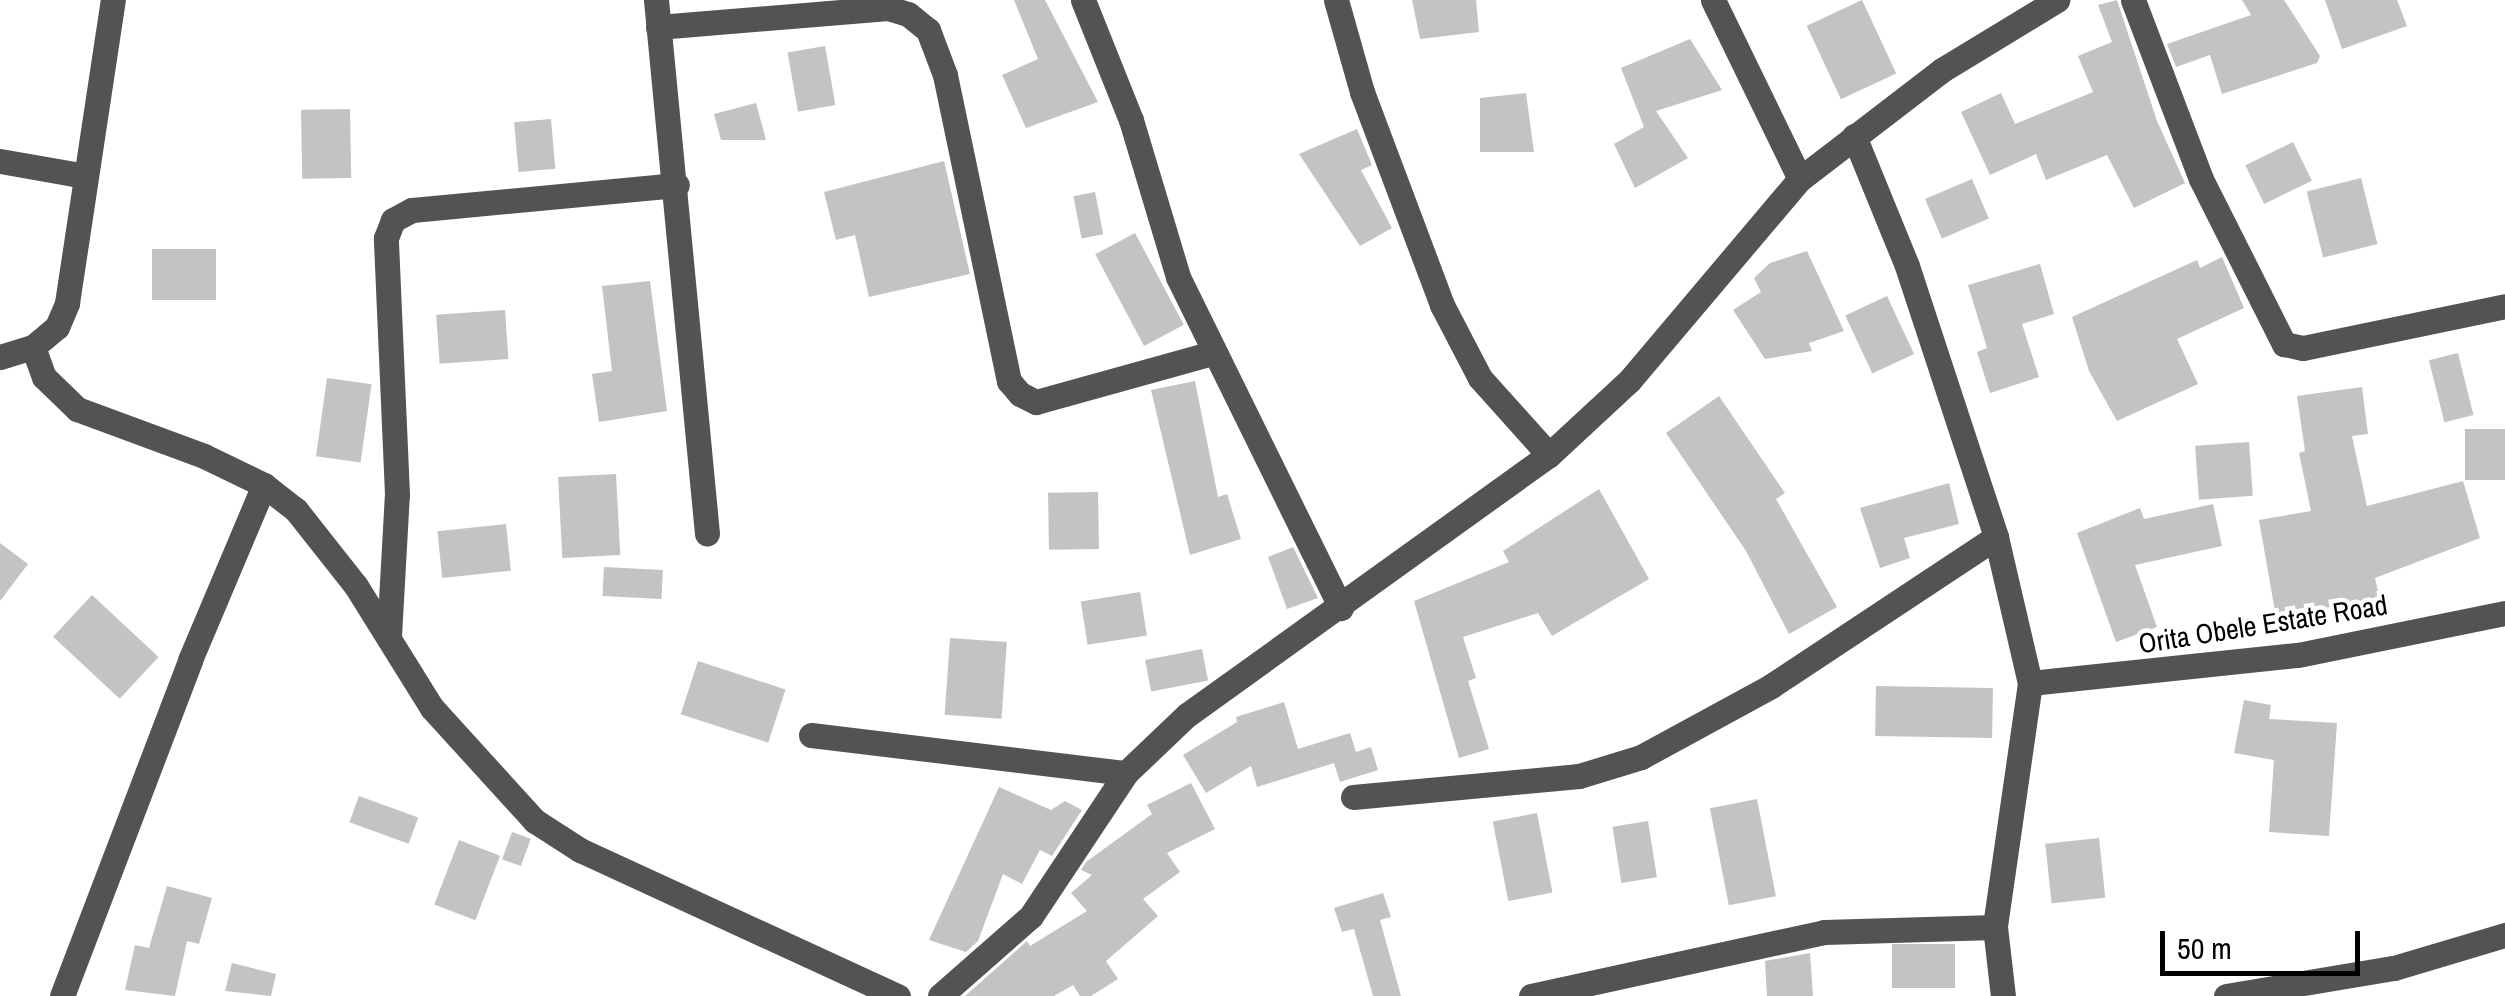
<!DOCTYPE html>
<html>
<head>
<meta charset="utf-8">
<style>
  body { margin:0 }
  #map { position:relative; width:2505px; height:996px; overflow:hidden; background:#fff; font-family:"Archivo Narrow",sans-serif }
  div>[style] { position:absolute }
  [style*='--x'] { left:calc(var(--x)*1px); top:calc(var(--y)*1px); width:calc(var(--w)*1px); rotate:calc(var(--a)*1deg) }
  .building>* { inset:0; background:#c3c3c3; transform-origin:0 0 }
  .minor>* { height:25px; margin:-12.5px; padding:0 12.5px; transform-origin:12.5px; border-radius:12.5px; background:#535353 }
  span { translate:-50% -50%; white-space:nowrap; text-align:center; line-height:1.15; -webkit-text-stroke:9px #fff; paint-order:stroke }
  .street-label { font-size:28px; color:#000 }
  .scale { position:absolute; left:2160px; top:931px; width:200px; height:45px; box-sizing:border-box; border:5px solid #000; border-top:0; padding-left:12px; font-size:30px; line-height:35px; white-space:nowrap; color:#000; -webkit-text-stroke:8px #fff; paint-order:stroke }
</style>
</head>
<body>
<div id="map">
  <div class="building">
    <i style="clip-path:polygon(1014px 0,1045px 0,1098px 102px,1026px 128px,1002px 75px,1038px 59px)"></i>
    <i style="clip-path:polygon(1412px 0,1476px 0,1479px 32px,1420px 39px)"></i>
    <i style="left:1862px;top:0;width:81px;height:61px;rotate:65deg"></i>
    <i style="clip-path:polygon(2117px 0,2157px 121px,2185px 183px,2134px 208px,2107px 155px,2046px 180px,2036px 154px,1990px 175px,1961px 112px,2001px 93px,2015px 124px,2093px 92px,2078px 56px,2112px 42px,2098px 5px)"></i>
    <i style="clip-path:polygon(2242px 0,2284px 0,2320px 56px,2317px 63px,2222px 94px,2210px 55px,2176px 67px,2167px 44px,2251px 15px)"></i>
    <i style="clip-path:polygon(2325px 0,2397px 0,2407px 26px,2342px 49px)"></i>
    <i style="clip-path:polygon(1690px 39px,1722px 90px,1656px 111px,1688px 158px,1635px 188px,1614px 144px,1644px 127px,1621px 68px)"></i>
    <i style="left:825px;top:46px;width:60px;height:38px;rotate:80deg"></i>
    <i style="clip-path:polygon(1526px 93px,1534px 152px,1480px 152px,1480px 98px)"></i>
    <i style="clip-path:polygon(756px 103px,766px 140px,721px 140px,714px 114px)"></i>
    <i style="left:350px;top:109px;width:69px;height:49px;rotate:89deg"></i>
    <i style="left:551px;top:119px;width:50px;height:37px;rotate:85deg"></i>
    <i style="clip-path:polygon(1357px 129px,1372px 165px,1361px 170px,1392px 228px,1360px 246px,1299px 154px)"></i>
    <i style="left:2293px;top:142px;width:43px;height:53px;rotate:64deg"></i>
    <i style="clip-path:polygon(944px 161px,970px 274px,869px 297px,855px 235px,836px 240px,824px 192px)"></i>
    <i style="left:2361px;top:178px;width:68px;height:56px;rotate:76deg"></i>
    <i style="left:1972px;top:179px;width:43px;height:51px;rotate:67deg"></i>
    <i style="left:1095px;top:192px;width:43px;height:22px;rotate:79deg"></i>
    <i style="left:1135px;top:233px;width:104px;height:45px;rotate:62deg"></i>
    <i style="left:152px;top:249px;width:64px;height:51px"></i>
    <i style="clip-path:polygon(1807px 251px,1844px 331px,1809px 343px,1812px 351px,1765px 359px,1733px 310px,1761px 292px,1754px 278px,1770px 263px)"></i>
    <i style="clip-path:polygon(2222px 257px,2244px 308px,2177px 339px,2198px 384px,2117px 421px,2089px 371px,2072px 317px,2197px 260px,2200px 268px)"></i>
    <i style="clip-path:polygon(2040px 264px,2054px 314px,2022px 324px,2039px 377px,1990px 393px,1977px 352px,1987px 348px,1968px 285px)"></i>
    <i style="clip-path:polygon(650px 281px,667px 411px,599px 422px,592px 374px,612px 371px,602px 286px)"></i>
    <i style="left:1887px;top:296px;width:64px;height:46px;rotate:65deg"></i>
    <i style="left:505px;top:310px;width:49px;height:69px;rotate:86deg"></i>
    <i style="left:2458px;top:353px;width:64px;height:30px;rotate:76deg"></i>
    <i style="left:327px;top:378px;width:45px;height:79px;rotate:8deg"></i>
    <i style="clip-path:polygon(1195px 381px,1218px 497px,1227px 494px,1241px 539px,1190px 555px,1151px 390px)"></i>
    <i style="clip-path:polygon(2362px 387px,2368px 434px,2352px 436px,2367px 506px,2463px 481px,2480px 538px,2375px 578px,2379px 596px,2332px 612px,2331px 607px,2276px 617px,2259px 520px,2311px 511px,2299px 453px,2305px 451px,2297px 396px)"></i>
    <i style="clip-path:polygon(1719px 396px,1785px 493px,1776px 499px,1837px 607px,1789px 634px,1746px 551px,1666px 433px)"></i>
    <i style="left:2505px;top:429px;width:51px;height:40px;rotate:90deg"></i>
    <i style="left:2249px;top:442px;width:54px;height:54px;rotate:86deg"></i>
    <i style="left:616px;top:474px;width:81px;height:58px;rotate:87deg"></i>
    <i style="clip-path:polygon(1949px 483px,1959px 524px,1904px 538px,1910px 558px,1880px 568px,1860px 508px)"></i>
    <i style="clip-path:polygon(1599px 489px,1649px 579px,1552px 636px,1538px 613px,1463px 637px,1476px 678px,1468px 681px,1489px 749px,1459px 758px,1414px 601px,1509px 562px,1503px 551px)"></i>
    <i style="left:1098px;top:492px;width:57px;height:50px;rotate:89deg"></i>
    <i style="clip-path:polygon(2213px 504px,2222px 546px,2135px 565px,2157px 627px,2116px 642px,2077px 533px,2140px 508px,2144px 519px)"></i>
    <i style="left:506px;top:524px;width:47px;height:69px;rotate:84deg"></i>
    <i style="clip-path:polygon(0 543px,28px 564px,0 601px)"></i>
    <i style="clip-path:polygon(1293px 547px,1318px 598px,1287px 609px,1268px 557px)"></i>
    <i style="left:604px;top:567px;width:59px;height:29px;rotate:3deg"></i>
    <i style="left:1140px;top:592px;width:44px;height:60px;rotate:81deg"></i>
    <i style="left:92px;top:595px;width:91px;height:57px;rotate:43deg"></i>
    <i style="left:950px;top:638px;width:57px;height:77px;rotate:4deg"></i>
    <i style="left:1202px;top:649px;width:32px;height:58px;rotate:79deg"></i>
    <i style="left:698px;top:661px;width:92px;height:56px;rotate:18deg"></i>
    <i style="left:1876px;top:686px;width:117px;height:50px;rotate:1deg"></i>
    <i style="clip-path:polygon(2244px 700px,2271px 705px,2269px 719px,2337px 723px,2329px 836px,2269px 832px,2274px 760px,2234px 753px)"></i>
    <i style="clip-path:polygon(1284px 702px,1298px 749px,1350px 733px,1356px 752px,1371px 747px,1378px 770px,1340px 782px,1334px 763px,1257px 787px,1251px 766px,1206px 793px,1183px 755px,1237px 722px,1236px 717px)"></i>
    <i style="clip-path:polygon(1191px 783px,1215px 829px,1167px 853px,1180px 872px,1143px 899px,1158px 916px,1106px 961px,1118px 979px,1091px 996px,1080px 996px,1073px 985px,1054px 996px,965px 996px,1027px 941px,1030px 946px,1087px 911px,1071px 893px,1092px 875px,1081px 870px,1086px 862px,1152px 814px,1147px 805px)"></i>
    <i style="clip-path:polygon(999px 787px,1051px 810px,1065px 801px,1082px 810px,1052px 856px,1040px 850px,1022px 884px,1003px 874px,978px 941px,966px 952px,929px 940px)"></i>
    <i style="left:359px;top:796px;width:63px;height:28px;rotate:20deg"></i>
    <i style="left:1757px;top:799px;width:99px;height:48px;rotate:79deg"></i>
    <i style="left:1537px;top:813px;width:81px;height:45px;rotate:79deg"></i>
    <i style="left:1648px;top:821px;width:57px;height:36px;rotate:81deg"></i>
    <i style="left:512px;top:832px;width:20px;height:29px;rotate:20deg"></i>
    <i style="left:2099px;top:838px;width:60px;height:54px;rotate:84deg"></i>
    <i style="left:459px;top:840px;width:44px;height:69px;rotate:21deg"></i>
    <i style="clip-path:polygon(167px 886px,212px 898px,199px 944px,187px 941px,175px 996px,125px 990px,135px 945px,149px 948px)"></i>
    <i style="clip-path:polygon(1383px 893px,1391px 917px,1380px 920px,1401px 996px,1373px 996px,1354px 929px,1342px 932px,1334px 908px)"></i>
    <i style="left:1955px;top:944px;width:44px;height:63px;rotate:90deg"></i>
    <i style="clip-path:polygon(1810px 953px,1813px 996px,1767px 996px,1765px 961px)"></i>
    <i style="clip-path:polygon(232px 963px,276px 974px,271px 996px,225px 991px)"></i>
  </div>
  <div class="minor">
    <i style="--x:656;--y:0;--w:536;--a:84.54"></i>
    <i style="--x:1083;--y:0;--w:129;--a:68.2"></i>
    <i style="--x:1131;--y:120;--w:164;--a:73.3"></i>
    <i style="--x:1178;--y:277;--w:369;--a:63.8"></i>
    <i style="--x:1336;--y:0;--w:96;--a:74.2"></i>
    <i style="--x:1362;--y:92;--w:228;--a:69.4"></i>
    <i style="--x:1442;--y:305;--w:82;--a:62.5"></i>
    <i style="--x:1480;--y:378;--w:103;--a:48.1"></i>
    <i style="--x:1713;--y:0;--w:199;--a:64.1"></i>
    <i style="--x:2133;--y:0;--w:191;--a:69.2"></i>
    <i style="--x:2201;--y:179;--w:185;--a:63.3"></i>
    <i style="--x:2284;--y:344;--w:19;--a:12"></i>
    <i style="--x:2303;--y:348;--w:206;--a:-11.7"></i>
    <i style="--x:658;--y:27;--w:231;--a:-4.7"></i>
    <i style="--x:888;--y:8;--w:21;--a:17"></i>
    <i style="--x:908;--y:14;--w:26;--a:39"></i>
    <i style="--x:928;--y:30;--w:48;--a:69.3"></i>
    <i style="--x:945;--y:75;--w:313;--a:78.2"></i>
    <i style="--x:1009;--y:381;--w:17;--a:50"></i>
    <i style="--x:1020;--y:394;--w:18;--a:27"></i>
    <i style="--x:1036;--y:402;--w:184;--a:-15.5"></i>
    <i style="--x:1854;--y:136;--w:140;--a:67.8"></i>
    <i style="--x:1907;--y:266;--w:285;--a:71.8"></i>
    <i style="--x:1996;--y:537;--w:150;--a:76.9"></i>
    <i style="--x:2030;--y:683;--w:246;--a:98.2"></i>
    <i style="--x:1995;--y:927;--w:69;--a:83.4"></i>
    <i style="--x:0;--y:161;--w:86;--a:10"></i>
    <i style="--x:33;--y:347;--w:32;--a:70"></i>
    <i style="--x:44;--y:377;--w:46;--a:44.1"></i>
    <i style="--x:77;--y:409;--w:135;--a:20.3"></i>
    <i style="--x:204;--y:456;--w:67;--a:25.8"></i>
    <i style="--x:264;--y:485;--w:41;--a:38"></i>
    <i style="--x:296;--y:510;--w:97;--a:51.7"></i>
    <i style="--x:356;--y:586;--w:144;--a:58.1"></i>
    <i style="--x:432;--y:708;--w:153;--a:47.7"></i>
    <i style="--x:535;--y:821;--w:54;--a:32.8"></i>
    <i style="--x:580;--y:850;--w:350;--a:24.7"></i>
    <i style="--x:0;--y:357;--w:34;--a:-17"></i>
    <i style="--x:33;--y:347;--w:31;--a:-40"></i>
    <i style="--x:57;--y:327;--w:26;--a:-67"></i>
    <i style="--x:67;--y:303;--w:306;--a:-81.4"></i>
    <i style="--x:389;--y:636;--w:142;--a:-86.8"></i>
    <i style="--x:397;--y:494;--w:256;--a:-92.5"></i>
    <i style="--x:386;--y:238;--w:19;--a:-69"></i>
    <i style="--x:393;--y:220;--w:21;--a:-28"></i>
    <i style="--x:412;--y:210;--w:266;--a:-5.4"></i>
    <i style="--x:2030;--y:683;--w:269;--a:-6"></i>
    <i style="--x:2298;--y:655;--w:211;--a:-11.5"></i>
    <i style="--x:811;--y:735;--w:317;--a:6.9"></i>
    <i style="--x:1353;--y:797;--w:227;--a:-5.3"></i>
    <i style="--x:1579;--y:776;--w:65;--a:-17"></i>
    <i style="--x:1641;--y:757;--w:148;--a:-28.6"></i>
    <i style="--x:1771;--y:686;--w:270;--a:-33.5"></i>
    <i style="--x:62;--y:996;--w:360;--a:-69.1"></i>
    <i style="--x:190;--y:660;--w:190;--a:-67.1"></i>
    <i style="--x:940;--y:996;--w:121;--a:-41.3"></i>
    <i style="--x:1031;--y:916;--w:172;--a:-56.4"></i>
    <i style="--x:1126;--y:773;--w:84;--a:-43.6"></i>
    <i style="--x:1187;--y:715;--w:446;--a:-35.7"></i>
    <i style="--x:1549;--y:455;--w:109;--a:-42.8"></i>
    <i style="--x:1629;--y:381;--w:265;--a:-49.8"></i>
    <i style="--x:1800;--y:179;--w:179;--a:-37.5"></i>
    <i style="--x:1942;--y:70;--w:135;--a:-31.3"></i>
    <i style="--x:1531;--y:996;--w:300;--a:-12.3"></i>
    <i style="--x:1824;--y:932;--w:171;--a:-1.7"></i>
    <i style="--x:2226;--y:996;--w:170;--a:-9.5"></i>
    <i style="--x:2394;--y:968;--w:116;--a:-16.6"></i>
  </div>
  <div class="street-label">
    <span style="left:2263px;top:624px;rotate:-9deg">Orita Obele Estate Road</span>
  </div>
  <div class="scale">50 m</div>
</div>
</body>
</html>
